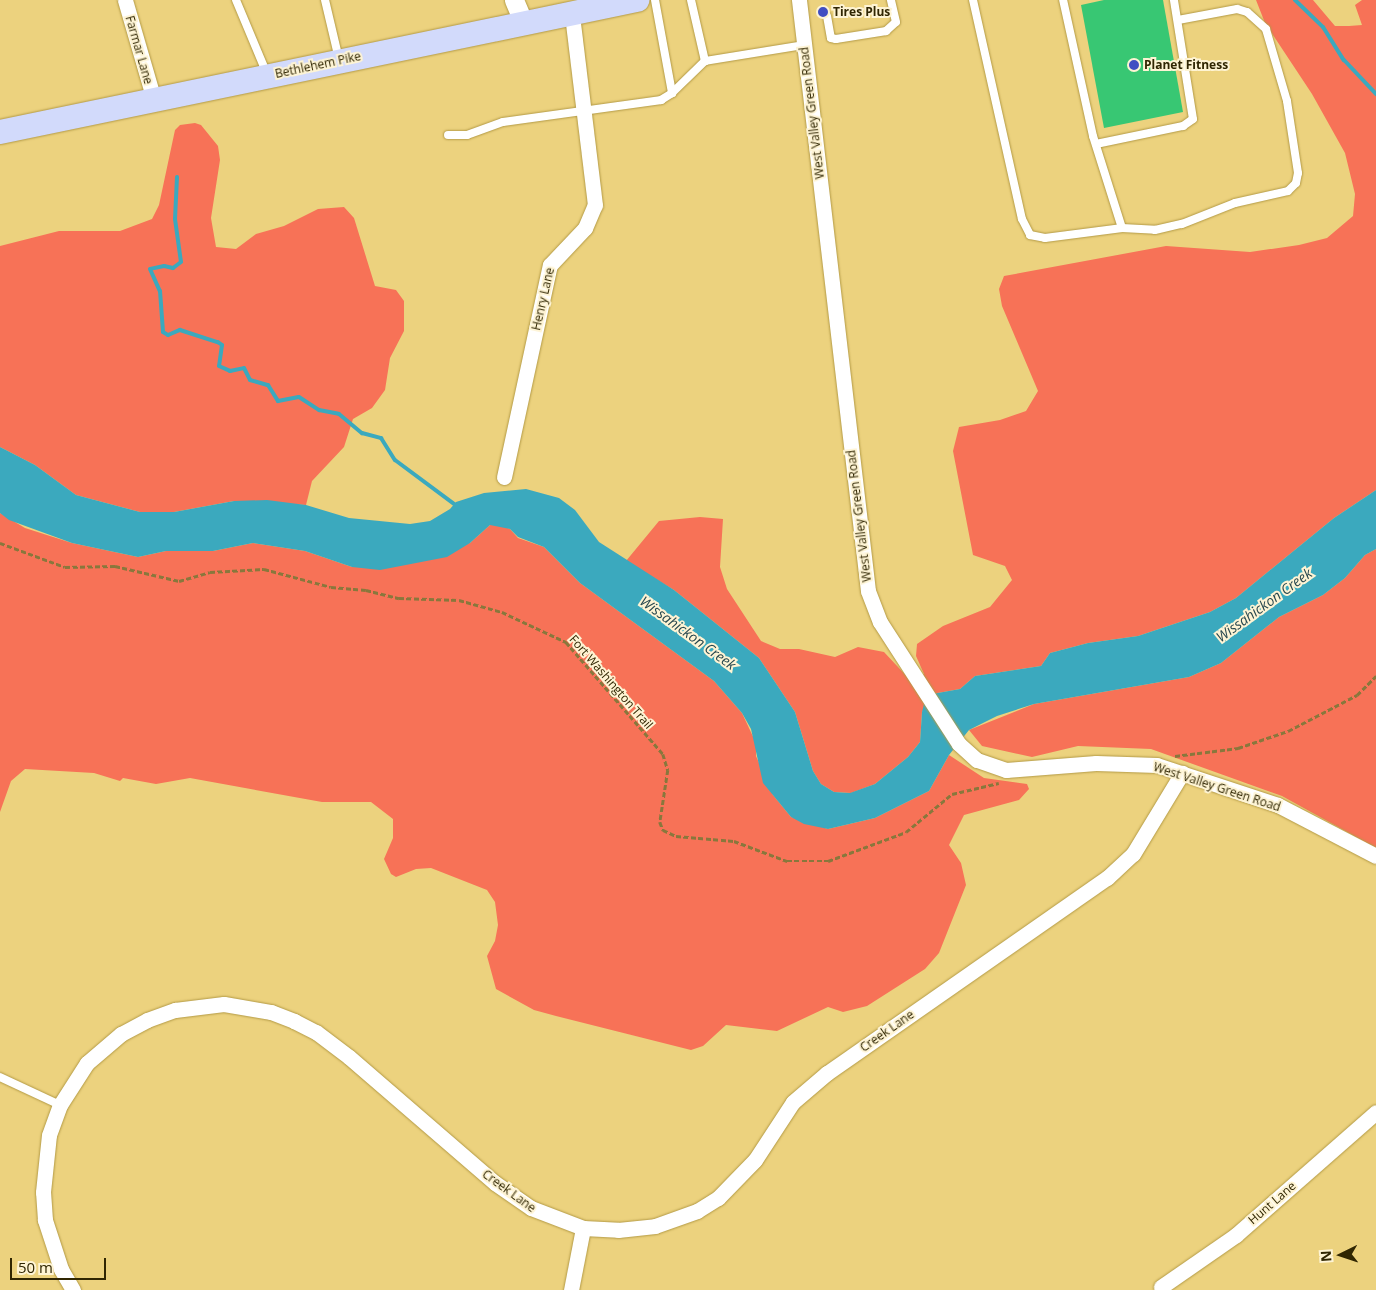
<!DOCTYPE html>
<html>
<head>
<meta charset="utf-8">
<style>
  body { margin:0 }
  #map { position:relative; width:1376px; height:1290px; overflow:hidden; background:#ecd27e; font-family:"Open Sans",sans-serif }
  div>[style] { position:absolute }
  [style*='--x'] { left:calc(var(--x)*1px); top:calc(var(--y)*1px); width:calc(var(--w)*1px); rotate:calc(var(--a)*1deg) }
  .forest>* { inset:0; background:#f77257 }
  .water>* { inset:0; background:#3ba9be }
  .stream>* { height:4px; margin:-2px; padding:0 2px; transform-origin:2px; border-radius:2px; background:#3ba9be }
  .building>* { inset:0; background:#38c773 }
  .path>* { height:2.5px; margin-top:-1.25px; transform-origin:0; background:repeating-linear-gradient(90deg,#89773c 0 5px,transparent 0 7.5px) }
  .roads { filter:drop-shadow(0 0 1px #b39a46) drop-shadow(0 0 1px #b39a46) }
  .service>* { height:8px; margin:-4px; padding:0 4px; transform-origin:4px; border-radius:4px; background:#fff }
  .minor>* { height:15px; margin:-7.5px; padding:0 7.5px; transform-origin:7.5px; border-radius:7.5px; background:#fff }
  .tertiary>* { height:19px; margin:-9.5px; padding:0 9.5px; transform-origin:9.5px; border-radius:9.5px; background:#fff }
  .primary>* { height:24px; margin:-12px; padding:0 12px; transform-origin:12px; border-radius:12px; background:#d2dafb }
  .dots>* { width:14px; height:14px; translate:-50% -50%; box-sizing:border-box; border:2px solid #fef4d4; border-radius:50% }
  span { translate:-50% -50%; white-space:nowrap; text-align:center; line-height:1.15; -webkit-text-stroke:4px #fef4d4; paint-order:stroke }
  .poi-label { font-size:12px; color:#302602; font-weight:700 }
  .left { translate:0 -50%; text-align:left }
  .street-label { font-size:12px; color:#302602 }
  .water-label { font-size:14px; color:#27474e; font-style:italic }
  .north { position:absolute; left:1316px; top:1230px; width:50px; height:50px; -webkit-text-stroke:4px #fef4d4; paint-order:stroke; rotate:266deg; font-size:14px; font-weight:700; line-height:20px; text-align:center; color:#302602 }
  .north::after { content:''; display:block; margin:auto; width:18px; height:22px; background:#302602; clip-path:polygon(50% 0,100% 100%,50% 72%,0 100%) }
  .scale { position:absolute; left:10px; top:1258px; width:96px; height:22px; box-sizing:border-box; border:2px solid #302602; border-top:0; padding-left:6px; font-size:15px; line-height:18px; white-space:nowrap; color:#302602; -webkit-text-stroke:4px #fef4d4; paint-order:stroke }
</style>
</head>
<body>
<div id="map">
  <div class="forest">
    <i style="clip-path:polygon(1256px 0,1313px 0,1335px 26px,1349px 26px,1362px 25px,1355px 5px,1362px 0,1376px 0,1376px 490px,1334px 518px,1236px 598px,1210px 612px,1138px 636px,1088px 643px,1050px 653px,1041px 666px,975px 676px,960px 689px,932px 694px,922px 712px,920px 742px,908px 757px,875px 784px,851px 793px,834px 792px,821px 784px,813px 771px,795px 712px,759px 658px,674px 590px,626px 561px,659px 521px,700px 517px,723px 519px,720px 567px,727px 589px,761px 641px,780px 649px,799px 649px,835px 657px,858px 647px,884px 652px,913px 683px,924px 674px,916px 656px,917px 644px,943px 626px,990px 607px,1012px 580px,1005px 566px,973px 555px,953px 451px,959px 427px,1000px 420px,1026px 411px,1038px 391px,1002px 306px,999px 289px,1004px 276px,1166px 246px,1250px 252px,1299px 245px,1327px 238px,1353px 216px,1355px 194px,1345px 153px,1312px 94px,1265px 23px)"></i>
    <i style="clip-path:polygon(195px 123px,201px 125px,218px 146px,220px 160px,211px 218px,216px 247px,236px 249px,256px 234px,284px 226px,318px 209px,344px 207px,354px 218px,375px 286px,396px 290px,404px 301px,404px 331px,390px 358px,385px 390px,372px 408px,353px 419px,344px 447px,312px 481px,306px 505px,234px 501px,174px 512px,140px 512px,76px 495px,35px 465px,0 447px,0 246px,59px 231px,120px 231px,152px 219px,159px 205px,175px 130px,180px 125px)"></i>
    <i style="clip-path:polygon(0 513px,25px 528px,72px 543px,138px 557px,166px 551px,213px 551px,253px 543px,305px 551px,352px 567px,470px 543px,490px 525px,500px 525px,510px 529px,518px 538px,544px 547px,580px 583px,714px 681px,742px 713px,756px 743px,756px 756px,773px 795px,791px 817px,828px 829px,875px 818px,929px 791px,949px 755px,984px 778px,1027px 784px,1029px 789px,1019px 800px,964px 815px,949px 845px,961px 863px,966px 885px,939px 953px,925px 969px,867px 1006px,843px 1012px,828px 1007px,777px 1031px,726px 1025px,703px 1046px,691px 1050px,556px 1016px,534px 1010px,496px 989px,487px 956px,495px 941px,498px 925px,495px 902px,487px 890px,431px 868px,416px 869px,396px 877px,391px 874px,384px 859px,393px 838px,393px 819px,371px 802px,322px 802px,190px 778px,156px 784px,123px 778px,120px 781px,94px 773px,25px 769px,11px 781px,0 812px)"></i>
    <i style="clip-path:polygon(1376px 549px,1376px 848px,1282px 796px,1151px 749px,1078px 746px,1032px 757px,982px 746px,969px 730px,1034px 704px,1189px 677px,1221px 663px,1279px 617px,1323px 595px,1345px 578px,1365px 555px)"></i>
  </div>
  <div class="water">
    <i style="clip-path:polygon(0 447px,35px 465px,76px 495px,140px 512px,174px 512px,234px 501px,267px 500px,306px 505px,349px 518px,410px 524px,430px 521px,450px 509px,456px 502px,484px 493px,526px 489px,559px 498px,575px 510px,599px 542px,674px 590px,759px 658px,795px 712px,813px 771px,821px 784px,834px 792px,850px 793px,875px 784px,908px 757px,920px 742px,922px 712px,925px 700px,932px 694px,960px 689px,975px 676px,1041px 666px,1050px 653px,1088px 643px,1138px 636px,1210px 612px,1236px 598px,1334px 518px,1376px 490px,1376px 549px,1365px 555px,1345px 578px,1323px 595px,1279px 617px,1221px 663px,1189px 677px,1034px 704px,997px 716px,969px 730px,949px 755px,929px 791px,875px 818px,828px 829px,804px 824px,791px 817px,763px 783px,751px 729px,742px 713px,714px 681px,580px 583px,544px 547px,518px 537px,510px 529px,490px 525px,470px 543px,447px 557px,380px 570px,352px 567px,305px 551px,253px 543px,213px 551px,166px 551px,138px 557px,72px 543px,9px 520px,0 513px)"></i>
  </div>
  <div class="stream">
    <i style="--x:1295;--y:0;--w:39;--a:44"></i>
    <i style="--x:1323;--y:27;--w:39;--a:58"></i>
    <i style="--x:1344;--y:60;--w:47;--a:46.7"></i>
    <i style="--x:177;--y:177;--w:42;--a:92.7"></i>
    <i style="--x:175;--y:219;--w:43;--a:82.1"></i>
    <i style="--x:181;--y:262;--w:10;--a:143"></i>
    <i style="--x:173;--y:268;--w:9;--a:-167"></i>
    <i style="--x:164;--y:266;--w:14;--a:168"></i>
    <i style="--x:150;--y:269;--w:24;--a:66"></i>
    <i style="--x:160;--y:291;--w:41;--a:85.8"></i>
    <i style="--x:163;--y:332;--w:6;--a:31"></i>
    <i style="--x:168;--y:335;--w:13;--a:-23"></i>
    <i style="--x:180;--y:330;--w:40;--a:18"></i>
    <i style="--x:218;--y:342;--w:5;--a:37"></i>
    <i style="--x:222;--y:345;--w:21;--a:98"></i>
    <i style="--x:219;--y:366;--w:12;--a:24"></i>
    <i style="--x:230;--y:371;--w:14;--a:-12"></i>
    <i style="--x:244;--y:368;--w:13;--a:63"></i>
    <i style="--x:250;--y:380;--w:19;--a:16"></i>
    <i style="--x:268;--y:385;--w:19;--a:58"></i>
    <i style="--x:278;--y:401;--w:21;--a:-11"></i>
    <i style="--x:299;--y:397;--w:24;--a:33"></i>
    <i style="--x:319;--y:410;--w:20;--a:11"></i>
    <i style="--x:339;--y:414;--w:30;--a:40"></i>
    <i style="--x:362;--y:433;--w:20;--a:15"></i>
    <i style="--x:381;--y:438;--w:26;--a:58"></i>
    <i style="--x:395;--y:460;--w:79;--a:36.7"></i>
  </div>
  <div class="building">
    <i style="clip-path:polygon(1104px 0,1163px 0,1183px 112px,1104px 128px,1081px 5px)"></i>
  </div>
  <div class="path">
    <i style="--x:0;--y:543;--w:69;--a:20.3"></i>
    <i style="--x:65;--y:567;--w:50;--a:-1.1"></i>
    <i style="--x:115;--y:566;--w:66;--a:13.2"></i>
    <i style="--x:179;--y:581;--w:32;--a:-16"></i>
    <i style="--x:210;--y:572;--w:54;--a:-3.2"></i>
    <i style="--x:264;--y:569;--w:69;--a:15"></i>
    <i style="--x:331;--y:587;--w:35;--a:5"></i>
    <i style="--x:366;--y:590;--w:34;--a:14"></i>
    <i style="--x:399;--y:598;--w:60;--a:1.9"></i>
    <i style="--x:459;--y:600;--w:45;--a:15.6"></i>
    <i style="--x:502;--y:612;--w:71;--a:25.1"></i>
    <i style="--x:566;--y:642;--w:148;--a:49.1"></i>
    <i style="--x:663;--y:754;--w:17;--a:73"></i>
    <i style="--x:668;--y:770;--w:53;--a:98.7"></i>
    <i style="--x:660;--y:822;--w:9;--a:69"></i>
    <i style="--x:663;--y:830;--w:14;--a:25"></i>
    <i style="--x:676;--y:836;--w:58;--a:4.9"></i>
    <i style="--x:734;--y:841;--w:57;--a:20.7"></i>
    <i style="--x:787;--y:861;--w:41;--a:0"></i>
    <i style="--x:828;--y:861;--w:83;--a:-20.4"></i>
    <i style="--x:906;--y:832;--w:60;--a:-39.6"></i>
    <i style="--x:952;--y:794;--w:48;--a:-13.2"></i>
    <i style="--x:1175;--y:756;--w:64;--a:-7.2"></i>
    <i style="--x:1238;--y:748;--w:53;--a:-18.8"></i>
    <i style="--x:1288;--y:731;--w:78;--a:-27.6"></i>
    <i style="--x:1357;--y:695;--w:27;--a:-45"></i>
  </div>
  <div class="roads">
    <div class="service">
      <i style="--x:236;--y:0;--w:80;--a:67.3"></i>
      <i style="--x:325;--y:0;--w:61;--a:76.7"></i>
      <i style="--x:655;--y:0;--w:95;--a:79.6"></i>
      <i style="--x:691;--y:0;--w:63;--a:77.1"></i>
      <i style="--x:973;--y:0;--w:224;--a:77.4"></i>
      <i style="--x:1022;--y:219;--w:18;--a:63"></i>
      <i style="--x:1030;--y:235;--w:15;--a:11"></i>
      <i style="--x:1045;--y:238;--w:78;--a:-7.4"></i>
      <i style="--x:1122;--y:228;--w:96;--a:-107.5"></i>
      <i style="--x:1093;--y:136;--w:139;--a:-102.4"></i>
      <i style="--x:827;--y:16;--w:22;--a:80"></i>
      <i style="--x:831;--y:38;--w:5;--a:11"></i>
      <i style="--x:836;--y:39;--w:51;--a:-9.1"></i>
      <i style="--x:886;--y:31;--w:13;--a:-42"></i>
      <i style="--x:896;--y:22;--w:23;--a:-103"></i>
      <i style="--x:448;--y:135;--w:19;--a:0"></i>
      <i style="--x:467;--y:135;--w:38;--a:-20"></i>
      <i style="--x:503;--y:122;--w:160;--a:-7.9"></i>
      <i style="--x:661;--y:100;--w:13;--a:-32"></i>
      <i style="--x:672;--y:93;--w:46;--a:-44.1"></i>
      <i style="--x:705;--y:61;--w:100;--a:-9.2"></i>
      <i style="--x:1096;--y:144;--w:89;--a:-11.7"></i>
      <i style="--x:1183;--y:126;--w:12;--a:-35"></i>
      <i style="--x:1193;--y:119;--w:121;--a:-99.1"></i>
      <i style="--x:1122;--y:228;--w:33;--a:3"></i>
      <i style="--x:1155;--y:230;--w:28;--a:-13"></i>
      <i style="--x:1182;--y:224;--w:57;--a:-21.6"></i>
      <i style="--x:1235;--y:203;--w:54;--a:-12.8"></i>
      <i style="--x:1288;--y:191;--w:11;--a:-45"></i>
      <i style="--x:1296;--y:183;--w:10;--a:-79"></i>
      <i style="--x:1298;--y:173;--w:73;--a:-98.7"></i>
      <i style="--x:1287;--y:101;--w:75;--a:-106.3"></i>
      <i style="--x:1266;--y:29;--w:25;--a:-138"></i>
      <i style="--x:1247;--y:12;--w:10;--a:-163"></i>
      <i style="--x:1237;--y:9;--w:60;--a:169.4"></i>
      <i style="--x:0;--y:1077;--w:66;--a:25"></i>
    </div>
    <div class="minor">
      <i style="--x:125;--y:0;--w:104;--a:73.8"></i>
      <i style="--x:799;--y:0;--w:595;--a:83.34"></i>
      <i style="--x:868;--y:591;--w:33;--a:69"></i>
      <i style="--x:880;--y:622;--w:145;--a:57.1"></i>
      <i style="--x:959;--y:744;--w:24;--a:42"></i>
      <i style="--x:977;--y:760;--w:31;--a:19"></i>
      <i style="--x:1006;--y:770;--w:90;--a:-4.4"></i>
      <i style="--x:1096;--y:763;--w:61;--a:1.9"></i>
      <i style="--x:1157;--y:765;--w:127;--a:18.3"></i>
      <i style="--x:1278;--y:805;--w:110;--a:27.5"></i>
      <i style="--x:504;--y:477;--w:217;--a:-77.8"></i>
      <i style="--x:550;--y:265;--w:51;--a:-46.6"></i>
      <i style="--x:585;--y:228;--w:25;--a:-67"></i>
      <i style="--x:595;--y:205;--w:192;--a:-96.9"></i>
      <i style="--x:1161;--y:1287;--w:91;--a:-34.7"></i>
      <i style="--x:1236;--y:1235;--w:186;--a:-41.3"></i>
      <i style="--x:73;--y:1290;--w:24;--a:-120"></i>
      <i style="--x:61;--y:1269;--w:52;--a:-108.1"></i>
      <i style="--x:45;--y:1220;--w:28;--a:-94"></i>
      <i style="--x:43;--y:1192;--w:57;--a:-84"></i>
      <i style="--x:49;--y:1135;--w:32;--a:-70"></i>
      <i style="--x:60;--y:1105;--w:50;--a:-57.3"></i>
      <i style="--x:87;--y:1063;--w:45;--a:-40.5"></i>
      <i style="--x:121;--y:1034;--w:30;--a:-28"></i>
      <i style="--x:147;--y:1020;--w:30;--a:-20"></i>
      <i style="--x:175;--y:1010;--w:49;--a:-7"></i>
      <i style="--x:224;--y:1004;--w:48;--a:9.7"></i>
      <i style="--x:271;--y:1012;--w:25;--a:21"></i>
      <i style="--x:294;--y:1021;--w:25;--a:27"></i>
      <i style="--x:316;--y:1032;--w:41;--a:37.1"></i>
      <i style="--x:349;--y:1057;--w:193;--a:40.8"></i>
      <i style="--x:495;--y:1183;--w:44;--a:34.8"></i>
      <i style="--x:531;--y:1208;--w:56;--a:21"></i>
      <i style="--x:583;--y:1228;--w:35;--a:3"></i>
      <i style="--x:618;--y:1230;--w:37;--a:-6"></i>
      <i style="--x:655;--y:1226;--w:45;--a:-19.7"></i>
      <i style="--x:697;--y:1211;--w:25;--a:-32"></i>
      <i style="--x:718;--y:1198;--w:53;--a:-45.8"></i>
      <i style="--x:755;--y:1160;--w:69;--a:-56.8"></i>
      <i style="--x:793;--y:1102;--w:45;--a:-40.5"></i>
      <i style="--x:827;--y:1073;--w:341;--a:-34.9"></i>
      <i style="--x:1107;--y:878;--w:35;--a:-43"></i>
      <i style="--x:1133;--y:854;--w:95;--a:-58.8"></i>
      <i style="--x:571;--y:1290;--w:63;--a:-79"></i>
    </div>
    <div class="tertiary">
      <i style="--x:514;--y:0;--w:23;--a:67"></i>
    </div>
    <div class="primary">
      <i style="--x:0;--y:132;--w:651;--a:-11.71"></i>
    </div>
  </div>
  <div class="dots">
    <i style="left:823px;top:12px;background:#414ec2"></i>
    <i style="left:1134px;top:65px;background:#414ec2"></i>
  </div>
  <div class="poi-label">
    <span class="left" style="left:833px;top:12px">Tires Plus</span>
    <span class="left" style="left:1144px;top:65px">Planet Fitness</span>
  </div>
  <div class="street-label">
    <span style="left:139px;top:50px;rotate:74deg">Farmar Lane</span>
    <span style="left:318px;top:65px;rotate:-12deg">Bethlehem Pike</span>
    <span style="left:812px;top:113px;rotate:-97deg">West Valley Green Road</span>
    <span style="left:543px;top:299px;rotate:-77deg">Henry Lane</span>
    <span style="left:859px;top:516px;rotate:-97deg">West Valley Green Road</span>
    <span style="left:611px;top:682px;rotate:49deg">Fort Washington Trail</span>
    <span style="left:1217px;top:787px;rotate:18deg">West Valley Green Road</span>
    <span style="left:887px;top:1031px;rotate:-35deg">Creek Lane</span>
    <span style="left:509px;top:1191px;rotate:36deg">Creek Lane</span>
    <span style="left:1272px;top:1203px;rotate:-41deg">Hunt Lane</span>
  </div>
  <div class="water-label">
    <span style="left:1264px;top:605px;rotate:-36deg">Wissahickon Creek</span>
    <span style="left:688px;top:633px;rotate:36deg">Wissahickon Creek</span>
  </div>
  <div class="north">N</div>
  <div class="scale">50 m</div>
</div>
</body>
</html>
